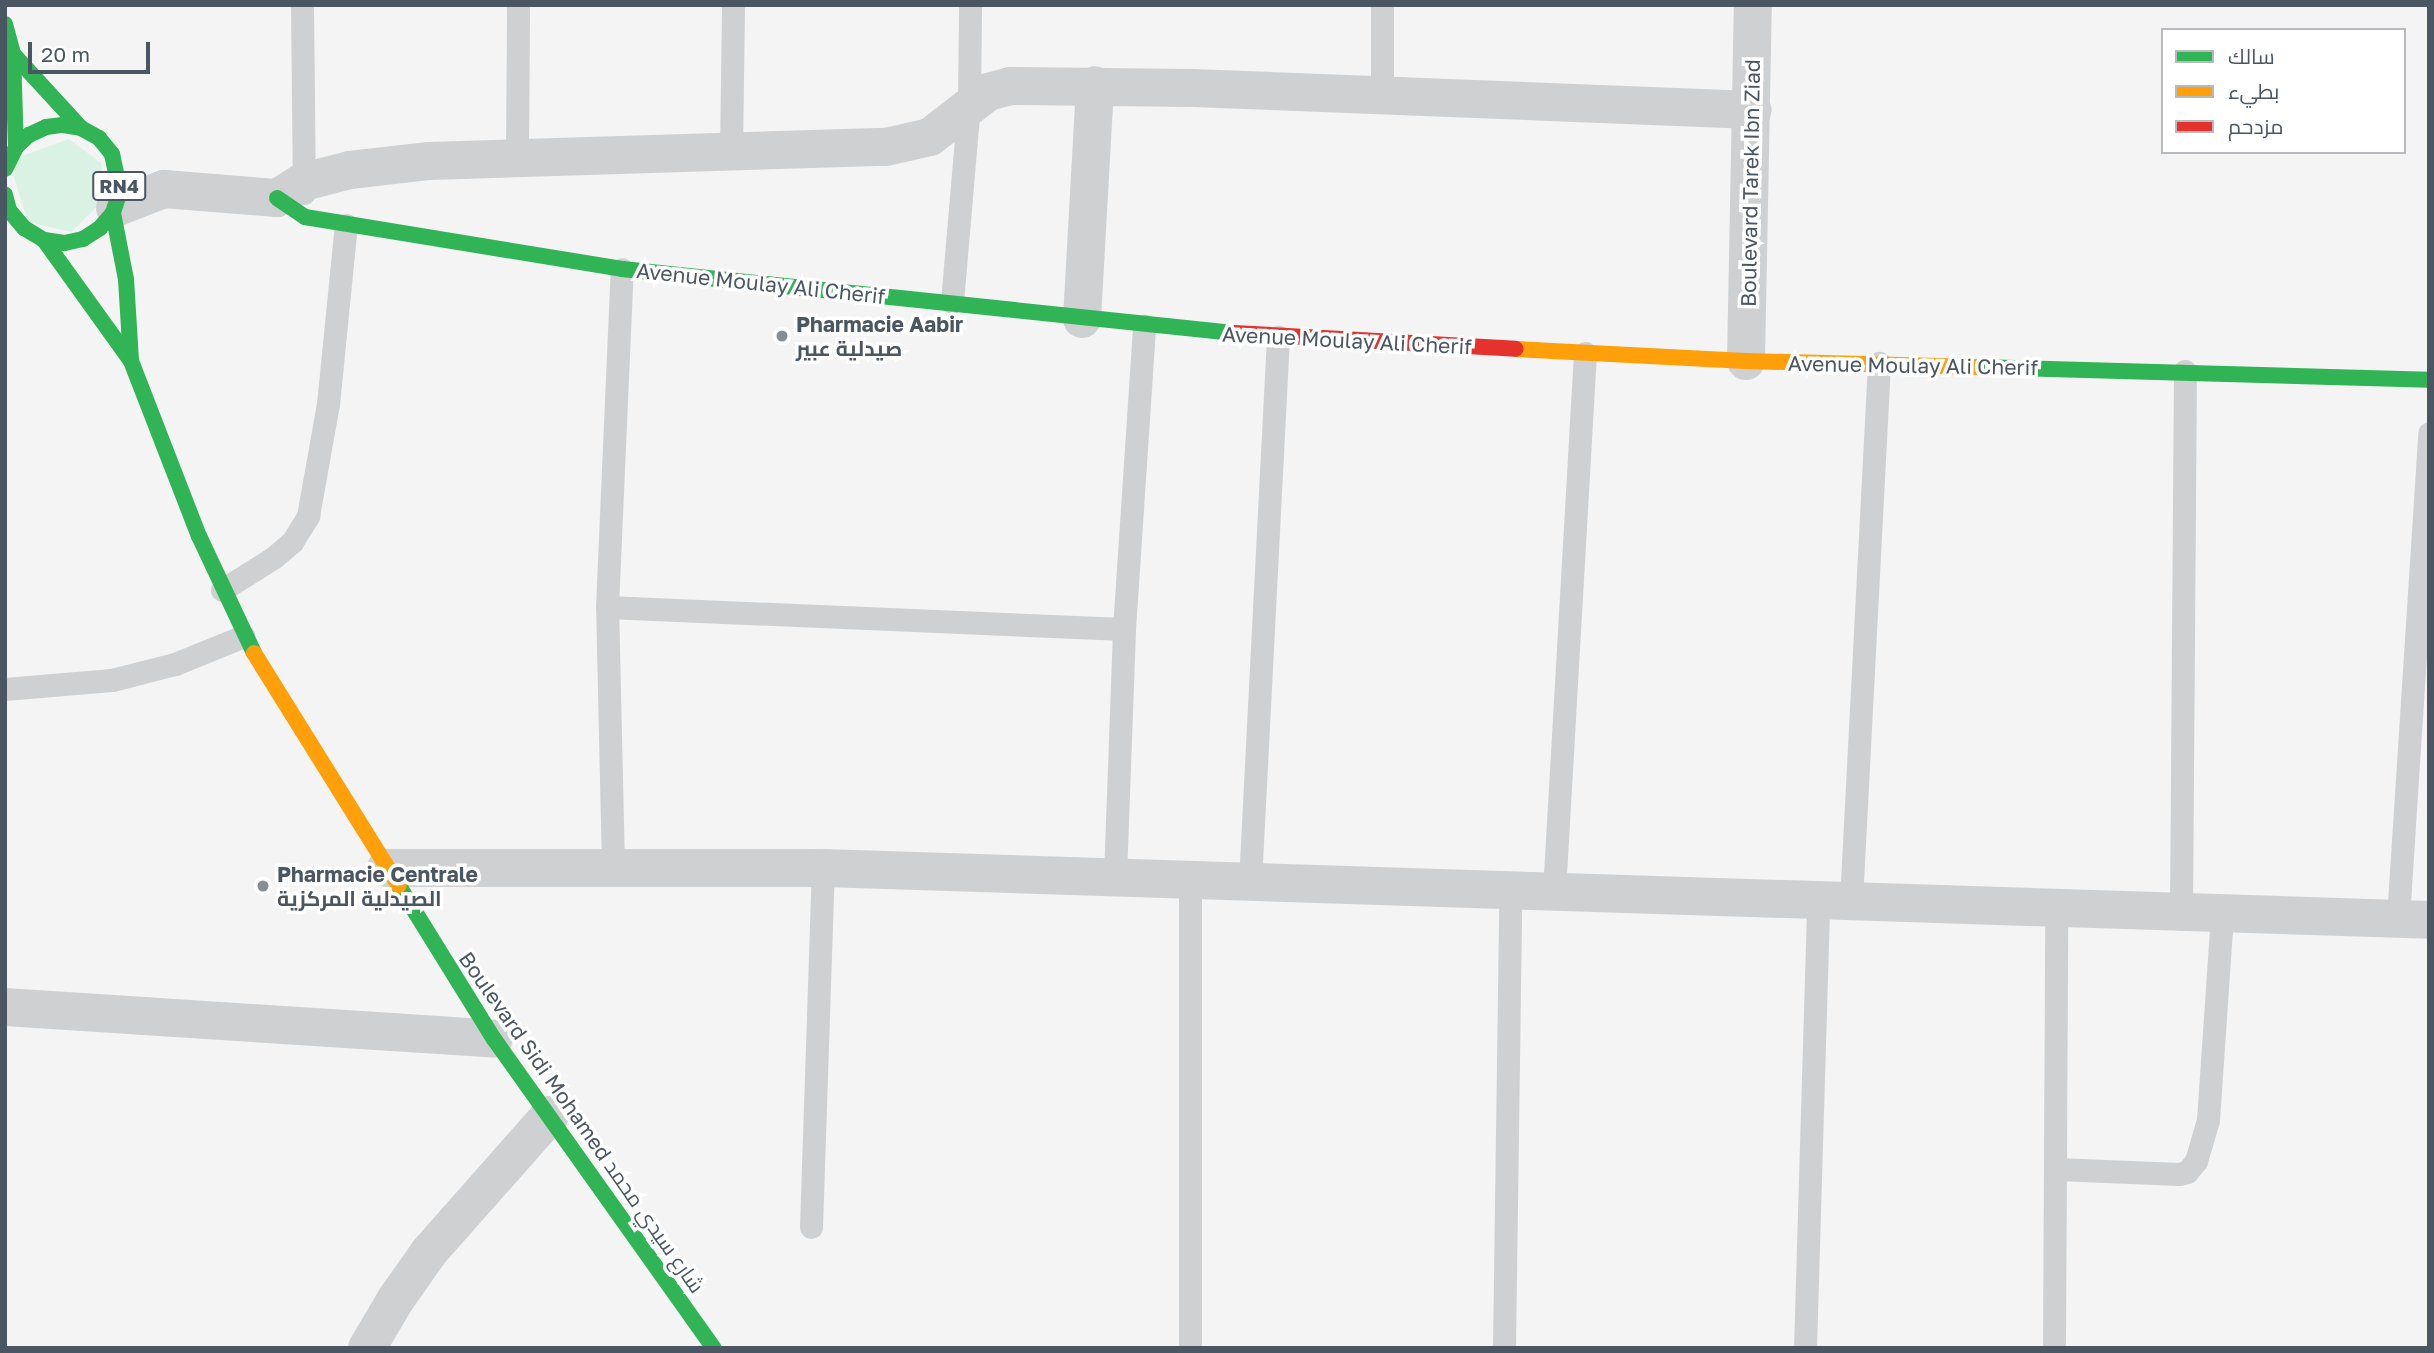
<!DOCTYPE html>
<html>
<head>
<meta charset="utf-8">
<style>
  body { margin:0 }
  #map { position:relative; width:2434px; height:1353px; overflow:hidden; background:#f4f4f4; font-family:"Golos Text",Cairo,sans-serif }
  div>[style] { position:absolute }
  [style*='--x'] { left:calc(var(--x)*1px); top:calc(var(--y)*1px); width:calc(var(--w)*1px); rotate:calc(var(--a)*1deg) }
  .green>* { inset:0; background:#d9f2e3 }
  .lane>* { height:23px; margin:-11.5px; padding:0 11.5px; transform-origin:11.5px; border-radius:11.5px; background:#ced0d2 }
  .street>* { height:38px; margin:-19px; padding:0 19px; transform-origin:19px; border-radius:19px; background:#ced0d2 }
  .fast>* { height:16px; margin:-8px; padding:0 8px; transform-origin:8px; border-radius:8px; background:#30b455 }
  .slow>* { height:16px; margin:-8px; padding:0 8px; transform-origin:8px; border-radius:8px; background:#ff9f0a }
  .jam>* { height:16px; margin:-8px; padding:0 8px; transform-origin:8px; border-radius:8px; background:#e5322d }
  .dots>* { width:19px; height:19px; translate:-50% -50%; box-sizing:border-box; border:4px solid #fff; border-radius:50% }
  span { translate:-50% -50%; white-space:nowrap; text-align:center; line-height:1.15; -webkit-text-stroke:7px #fff; paint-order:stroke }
  .shield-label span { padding:2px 5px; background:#fff; border:2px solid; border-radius:5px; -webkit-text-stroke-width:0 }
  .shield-label { font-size:19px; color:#4a5661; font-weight:700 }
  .street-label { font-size:21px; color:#4a5661 }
  .poi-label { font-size:21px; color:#4a5661; font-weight:700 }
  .left { translate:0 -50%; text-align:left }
  .frame { position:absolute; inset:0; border:7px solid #4a5661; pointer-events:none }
  .legend { position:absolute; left:2161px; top:28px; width:245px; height:126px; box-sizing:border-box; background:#fff; border:2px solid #b7bbc0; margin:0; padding:9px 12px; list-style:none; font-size:21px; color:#4a5661 }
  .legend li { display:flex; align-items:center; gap:14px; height:35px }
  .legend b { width:35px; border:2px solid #b7bbc0 }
  .scale { position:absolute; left:28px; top:42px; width:122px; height:32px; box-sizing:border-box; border:4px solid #4a5661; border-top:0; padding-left:9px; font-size:21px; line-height:24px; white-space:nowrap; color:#4a5661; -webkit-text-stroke:5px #fff; paint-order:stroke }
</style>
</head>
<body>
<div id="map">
  <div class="green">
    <i style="clip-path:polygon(69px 139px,101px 163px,104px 200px,71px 232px,28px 222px,12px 171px,19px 157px)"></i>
  </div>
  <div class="lane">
    <i style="--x:302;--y:5;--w:188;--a:89.4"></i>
    <i style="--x:1382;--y:5;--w:89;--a:90"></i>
    <i style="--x:731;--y:151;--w:146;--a:-89.2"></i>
    <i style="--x:517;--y:156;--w:151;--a:-89.6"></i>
    <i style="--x:952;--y:302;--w:198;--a:-85.1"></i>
    <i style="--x:969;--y:105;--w:100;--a:-89.4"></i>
    <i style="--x:222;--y:590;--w:60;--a:-32.1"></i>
    <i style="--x:273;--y:558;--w:25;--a:-40"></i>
    <i style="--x:292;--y:542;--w:31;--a:-58"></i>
    <i style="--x:308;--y:516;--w:114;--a:-79.9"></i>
    <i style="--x:328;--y:404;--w:180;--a:-84.3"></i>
    <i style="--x:607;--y:607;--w:517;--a:2.44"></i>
    <i style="--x:5;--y:689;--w:107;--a:-4.8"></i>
    <i style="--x:112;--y:680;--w:65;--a:-14.3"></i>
    <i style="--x:175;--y:664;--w:74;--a:-22.1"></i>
    <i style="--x:613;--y:867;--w:260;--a:-91.3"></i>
    <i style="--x:607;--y:607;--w:338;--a:-87.5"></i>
    <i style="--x:1115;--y:876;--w:247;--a:-87.9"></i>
    <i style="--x:1124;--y:629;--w:304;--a:-86.2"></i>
    <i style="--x:1190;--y:880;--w:468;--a:90"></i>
    <i style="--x:1250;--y:882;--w:546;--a:-87.06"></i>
    <i style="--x:1554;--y:892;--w:540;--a:-86.71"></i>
    <i style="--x:1851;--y:901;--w:539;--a:-87.02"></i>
    <i style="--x:2181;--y:912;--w:541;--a:-89.58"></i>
    <i style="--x:2398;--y:918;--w:486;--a:-86.3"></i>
    <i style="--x:2057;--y:1169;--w:122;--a:2.3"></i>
    <i style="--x:2179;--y:1174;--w:8;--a:-14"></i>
    <i style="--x:2187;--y:1172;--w:14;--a:-51"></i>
    <i style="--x:2196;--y:1161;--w:43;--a:-73.7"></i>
    <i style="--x:2208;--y:1120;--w:206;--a:-86.1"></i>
    <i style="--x:811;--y:1227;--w:359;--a:-88.1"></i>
    <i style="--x:1504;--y:1348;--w:458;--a:-89.2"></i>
    <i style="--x:1805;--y:1348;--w:447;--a:-88.3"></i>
    <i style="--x:2054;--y:1348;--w:440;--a:-89.7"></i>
  </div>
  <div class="street">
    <i style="--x:115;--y:208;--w:53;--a:-21.2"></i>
    <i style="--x:164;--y:189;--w:113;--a:4.6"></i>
    <i style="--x:277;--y:198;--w:31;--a:-32"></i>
    <i style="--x:303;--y:182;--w:49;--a:-14.3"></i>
    <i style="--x:350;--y:170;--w:80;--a:-6.5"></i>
    <i style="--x:429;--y:161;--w:457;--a:-1.8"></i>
    <i style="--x:886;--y:147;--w:45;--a:-12.8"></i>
    <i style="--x:930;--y:137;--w:73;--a:-37.8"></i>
    <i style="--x:988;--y:92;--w:23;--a:-15"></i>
    <i style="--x:1010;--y:86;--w:183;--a:0.6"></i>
    <i style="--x:1193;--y:88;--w:560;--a:2.25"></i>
    <i style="--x:1082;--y:319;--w:234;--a:-86.8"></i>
    <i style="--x:1746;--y:361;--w:356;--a:-88.9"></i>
    <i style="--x:386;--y:868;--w:437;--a:0"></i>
    <i style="--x:823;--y:868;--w:1607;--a:1.85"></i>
    <i style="--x:5;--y:1007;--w:490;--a:3.7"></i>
    <i style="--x:367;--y:1348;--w:57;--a:-59.4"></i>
    <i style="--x:396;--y:1299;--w:57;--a:-54.9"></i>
    <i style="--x:429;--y:1252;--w:183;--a:-48.5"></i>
  </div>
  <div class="fast">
    <i style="--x:5;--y:24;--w:31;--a:75"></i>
    <i style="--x:13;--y:54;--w:93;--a:88.2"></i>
    <i style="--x:13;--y:54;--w:100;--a:47.4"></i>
    <i style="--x:5;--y:169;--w:25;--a:-63"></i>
    <i style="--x:16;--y:147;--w:18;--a:-43"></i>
    <i style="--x:29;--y:135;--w:19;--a:-25"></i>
    <i style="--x:46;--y:127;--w:17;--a:-7"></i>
    <i style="--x:63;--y:125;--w:18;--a:9"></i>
    <i style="--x:81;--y:128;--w:21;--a:29"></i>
    <i style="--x:99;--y:138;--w:21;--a:51"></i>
    <i style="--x:112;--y:154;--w:38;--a:78"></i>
    <i style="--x:120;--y:191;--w:23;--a:108"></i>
    <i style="--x:113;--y:213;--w:20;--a:131"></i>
    <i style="--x:100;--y:228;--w:20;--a:147"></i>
    <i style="--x:83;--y:239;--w:19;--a:168"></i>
    <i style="--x:64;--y:243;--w:20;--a:-171"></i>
    <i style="--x:44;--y:240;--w:23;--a:-149"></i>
    <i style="--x:24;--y:228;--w:23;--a:-130"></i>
    <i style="--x:9;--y:210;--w:16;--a:-105"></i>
    <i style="--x:277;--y:198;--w:34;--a:34"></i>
    <i style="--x:305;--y:217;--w:321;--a:9.3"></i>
    <i style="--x:622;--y:269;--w:615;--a:5.97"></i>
    <i style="--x:113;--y:213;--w:67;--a:78.9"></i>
    <i style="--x:126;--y:279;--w:82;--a:86.5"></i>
    <i style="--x:44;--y:240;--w:149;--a:54.3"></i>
    <i style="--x:131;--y:361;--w:188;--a:68.8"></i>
    <i style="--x:199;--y:536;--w:129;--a:64.8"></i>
    <i style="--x:1976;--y:367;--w:453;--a:1.6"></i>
    <i style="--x:399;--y:886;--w:180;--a:58.2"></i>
    <i style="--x:494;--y:1039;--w:379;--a:54.6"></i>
  </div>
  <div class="slow">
    <i style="--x:1516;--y:349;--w:230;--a:3"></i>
    <i style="--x:1746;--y:361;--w:230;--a:1.5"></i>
    <i style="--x:254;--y:653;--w:274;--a:58.1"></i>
  </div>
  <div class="jam">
    <i style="--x:1234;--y:333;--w:282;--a:3.2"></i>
  </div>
  <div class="dots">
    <i style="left:782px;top:336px;background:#868d94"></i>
    <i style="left:263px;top:886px;background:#868d94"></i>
  </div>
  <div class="shield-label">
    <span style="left:119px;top:186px">RN4</span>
  </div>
  <div class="street-label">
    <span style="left:1750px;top:183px;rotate:-89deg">Boulevard Tarek Ibn Ziad</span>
    <span style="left:761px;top:283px;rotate:6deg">Avenue Moulay Ali Cherif</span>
    <span style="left:1347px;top:340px;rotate:3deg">Avenue Moulay Ali Cherif</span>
    <span style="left:1913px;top:365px;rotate:1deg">Avenue Moulay Ali Cherif</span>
    <span style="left:582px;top:1122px;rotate:55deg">Boulevard Sidi Mohamed شارع سيدي محمد</span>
  </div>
  <div class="poi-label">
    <span class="left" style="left:796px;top:336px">Pharmacie Aabir<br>صيدلية عبير</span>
    <span class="left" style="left:277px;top:886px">Pharmacie Centrale<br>الصيدلية المركزية</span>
  </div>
  <div class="frame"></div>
  <ul class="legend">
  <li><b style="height:9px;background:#30b455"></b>سالك</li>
  <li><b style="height:9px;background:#ff9f0a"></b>بطيء</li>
  <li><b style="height:9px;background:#e5322d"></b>مزدحم</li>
  </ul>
  <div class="scale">20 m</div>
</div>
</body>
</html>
